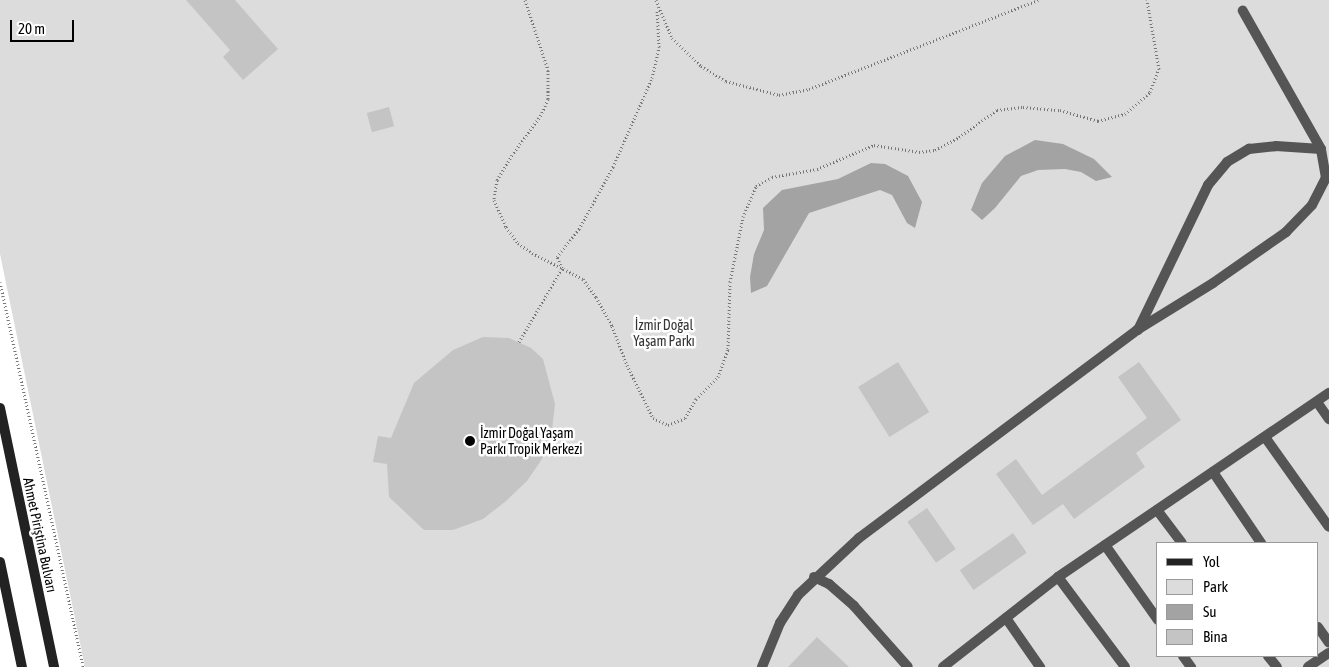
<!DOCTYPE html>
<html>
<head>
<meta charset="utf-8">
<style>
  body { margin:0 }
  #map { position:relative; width:1329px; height:667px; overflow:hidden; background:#fff; font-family:"Asap Condensed",sans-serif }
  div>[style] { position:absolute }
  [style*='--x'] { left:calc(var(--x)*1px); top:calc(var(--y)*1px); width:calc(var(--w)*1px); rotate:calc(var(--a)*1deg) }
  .green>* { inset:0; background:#dcdcdc }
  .water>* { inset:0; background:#a3a3a3 }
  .building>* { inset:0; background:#c4c4c4; transform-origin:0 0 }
  .path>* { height:3px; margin-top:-1.5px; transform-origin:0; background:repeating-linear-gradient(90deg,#777 0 1px,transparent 0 3.5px) }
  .lane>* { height:10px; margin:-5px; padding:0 5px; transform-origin:5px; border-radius:5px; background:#555 }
  .secondary>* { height:10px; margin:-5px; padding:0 5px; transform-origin:5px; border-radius:5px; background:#222 }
  .dots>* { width:14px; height:14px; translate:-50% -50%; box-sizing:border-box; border:2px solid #fff; border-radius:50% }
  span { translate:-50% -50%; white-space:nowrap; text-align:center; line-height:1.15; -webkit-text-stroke:5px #fff; paint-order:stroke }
  .park-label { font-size:14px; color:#333 }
  .poi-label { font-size:14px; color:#000 }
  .left { translate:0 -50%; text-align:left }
  .street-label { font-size:14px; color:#000 }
  .legend { position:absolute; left:1156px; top:542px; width:162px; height:115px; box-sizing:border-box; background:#fff; border:1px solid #999; margin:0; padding:6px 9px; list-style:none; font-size:15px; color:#000 }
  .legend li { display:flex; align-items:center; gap:10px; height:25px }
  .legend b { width:25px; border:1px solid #999 }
  .scale { position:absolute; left:10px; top:20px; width:64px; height:22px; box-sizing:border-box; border:2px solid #000; border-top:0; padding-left:6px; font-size:15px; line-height:18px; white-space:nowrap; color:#000; -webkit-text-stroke:4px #fff; paint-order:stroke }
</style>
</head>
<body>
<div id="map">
  <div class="green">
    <i style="clip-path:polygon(evenodd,0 0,1329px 0,1329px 667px,85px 667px,0 254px,0 0,1158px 543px,1318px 543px,1318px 656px,1158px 656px,1158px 543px)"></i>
  </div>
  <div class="water">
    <i style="clip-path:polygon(1035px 140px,1063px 144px,1094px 159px,1112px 177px,1096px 181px,1081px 172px,1065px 169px,1038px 170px,1021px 176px,995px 208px,982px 220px,971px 210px,982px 183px,1005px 156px)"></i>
    <i style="clip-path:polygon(871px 163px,885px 164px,908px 176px,922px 202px,915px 228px,907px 223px,892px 195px,880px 190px,809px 213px,767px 286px,751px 293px,750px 277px,754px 254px,764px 230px,763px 208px,782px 190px,838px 179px)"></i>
  </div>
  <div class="building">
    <i style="clip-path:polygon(186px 0,235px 0,278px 49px,243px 80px,223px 57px,230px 50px)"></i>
    <i style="left:389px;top:107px;width:20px;height:23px;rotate:75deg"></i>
    <i style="clip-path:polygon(483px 337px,509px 338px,531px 348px,543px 359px,555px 404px,552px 430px,542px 459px,527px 481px,506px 501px,483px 519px,453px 530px,424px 530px,389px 497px,387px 464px,373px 462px,378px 436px,391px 438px,414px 383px,453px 350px)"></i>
    <i style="left:898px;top:362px;width:59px;height:47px;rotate:58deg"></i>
    <i style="clip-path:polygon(1139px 362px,1181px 420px,1136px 453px,1145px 467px,1074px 519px,1063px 504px,1033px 525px,996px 474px,1016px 459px,1042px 495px,1147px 418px,1118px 377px)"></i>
    <i style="left:927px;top:508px;width:50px;height:24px;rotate:55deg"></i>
    <i style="left:1013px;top:533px;width:24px;height:65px;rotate:55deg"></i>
    <i style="clip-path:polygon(817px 637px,849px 667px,788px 667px)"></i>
  </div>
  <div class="path">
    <i style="--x:525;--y:0;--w:74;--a:71.8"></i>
    <i style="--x:548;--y:70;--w:29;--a:90"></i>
    <i style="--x:548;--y:99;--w:17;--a:114"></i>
    <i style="--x:541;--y:115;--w:49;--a:125.9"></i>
    <i style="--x:512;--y:155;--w:29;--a:121"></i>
    <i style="--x:497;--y:180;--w:20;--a:99"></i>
    <i style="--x:494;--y:200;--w:30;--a:66"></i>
    <i style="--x:506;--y:227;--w:20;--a:53"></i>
    <i style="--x:518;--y:243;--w:17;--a:36"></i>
    <i style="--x:532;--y:253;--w:57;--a:27"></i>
    <i style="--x:583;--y:279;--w:22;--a:54"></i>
    <i style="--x:596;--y:297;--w:33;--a:61"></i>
    <i style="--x:612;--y:326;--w:42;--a:69"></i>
    <i style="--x:627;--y:365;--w:59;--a:63.9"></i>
    <i style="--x:653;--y:418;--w:17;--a:25"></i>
    <i style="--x:668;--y:425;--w:18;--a:-22"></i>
    <i style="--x:685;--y:418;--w:22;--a:-60"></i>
    <i style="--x:696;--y:399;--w:31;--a:-45"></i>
    <i style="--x:718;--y:377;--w:30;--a:-70"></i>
    <i style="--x:728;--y:349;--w:67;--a:-88.3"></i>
    <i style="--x:730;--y:282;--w:66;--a:-78.7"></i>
    <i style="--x:743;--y:217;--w:34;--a:-67"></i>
    <i style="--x:756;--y:186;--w:18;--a:-29"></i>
    <i style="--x:772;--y:177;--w:46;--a:-10.1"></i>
    <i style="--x:817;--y:169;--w:62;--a:-22.8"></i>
    <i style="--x:874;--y:145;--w:46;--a:8.8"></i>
    <i style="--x:919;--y:152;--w:16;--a:-7"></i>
    <i style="--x:935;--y:150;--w:27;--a:-28"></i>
    <i style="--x:959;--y:137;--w:47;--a:-35.4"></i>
    <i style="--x:997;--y:110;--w:26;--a:-7"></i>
    <i style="--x:1023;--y:107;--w:37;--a:5"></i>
    <i style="--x:1060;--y:110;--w:40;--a:16"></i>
    <i style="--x:1098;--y:121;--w:28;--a:-15"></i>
    <i style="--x:1125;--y:114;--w:33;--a:-41"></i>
    <i style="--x:1150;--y:92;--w:25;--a:-69"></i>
    <i style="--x:1159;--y:69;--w:70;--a:-99.9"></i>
    <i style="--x:656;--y:0;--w:41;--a:67.2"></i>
    <i style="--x:672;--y:38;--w:40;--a:44"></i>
    <i style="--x:701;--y:66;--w:29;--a:31"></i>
    <i style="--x:726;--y:81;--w:55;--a:14.8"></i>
    <i style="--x:779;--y:95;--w:31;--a:-11"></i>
    <i style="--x:809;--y:89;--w:246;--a:-21.2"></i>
    <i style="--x:0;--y:282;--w:394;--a:77.8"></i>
    <i style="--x:519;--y:342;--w:86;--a:-59.8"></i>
    <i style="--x:562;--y:268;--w:12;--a:-114"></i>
    <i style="--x:557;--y:257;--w:36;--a:-52"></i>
    <i style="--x:579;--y:229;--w:71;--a:-61.3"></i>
    <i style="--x:613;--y:167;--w:97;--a:-66.3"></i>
    <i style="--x:652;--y:78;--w:32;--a:-77"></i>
    <i style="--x:659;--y:47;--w:37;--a:-93"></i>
  </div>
  <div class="lane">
    <i style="--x:1138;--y:330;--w:161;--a:-64.2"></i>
    <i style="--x:1208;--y:185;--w:30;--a:-50"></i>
    <i style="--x:1227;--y:162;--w:26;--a:-31"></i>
    <i style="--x:1249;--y:149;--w:27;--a:-6"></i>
    <i style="--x:1276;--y:146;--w:45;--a:3.8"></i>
    <i style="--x:1317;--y:402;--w:21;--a:55"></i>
    <i style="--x:1265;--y:437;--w:110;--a:54.6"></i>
    <i style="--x:1213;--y:472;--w:86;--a:55.9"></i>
    <i style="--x:1157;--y:510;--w:41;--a:52.9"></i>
    <i style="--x:1105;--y:545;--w:92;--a:54.8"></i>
    <i style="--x:814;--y:577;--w:17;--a:25"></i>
    <i style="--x:829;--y:584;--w:33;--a:41"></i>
    <i style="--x:854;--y:606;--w:81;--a:48.5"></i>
    <i style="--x:1058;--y:577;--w:112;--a:53.3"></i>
    <i style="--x:1006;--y:618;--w:60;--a:55.2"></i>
    <i style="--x:1318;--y:627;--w:19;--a:55"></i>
    <i style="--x:1183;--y:656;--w:14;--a:54"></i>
    <i style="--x:1268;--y:656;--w:14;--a:51"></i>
    <i style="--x:762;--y:667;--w:48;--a:-67.8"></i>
    <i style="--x:780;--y:623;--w:33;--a:-57"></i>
    <i style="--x:798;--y:595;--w:83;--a:-43.1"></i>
    <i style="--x:859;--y:538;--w:347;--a:-36.8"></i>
    <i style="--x:1137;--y:330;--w:89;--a:-31.7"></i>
    <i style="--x:1213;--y:283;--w:89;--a:-34.9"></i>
    <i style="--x:1286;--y:232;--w:37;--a:-46"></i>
    <i style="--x:1312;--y:205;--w:30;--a:-63"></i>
    <i style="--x:1326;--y:178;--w:29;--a:-100"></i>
    <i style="--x:1321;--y:149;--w:159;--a:-119.5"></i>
    <i style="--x:943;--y:667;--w:146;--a:-38"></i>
    <i style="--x:1058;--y:577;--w:328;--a:-34.2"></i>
    <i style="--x:1308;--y:667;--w:25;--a:-34"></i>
  </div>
  <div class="secondary">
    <i style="--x:0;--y:408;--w:265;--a:78.2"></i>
    <i style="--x:0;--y:562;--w:107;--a:78.2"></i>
  </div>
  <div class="dots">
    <i style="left:470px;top:441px;background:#000"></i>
  </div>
  <div class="park-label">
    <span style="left:664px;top:333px">İzmir Doğal<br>Yaşam Parkı</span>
  </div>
  <div class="poi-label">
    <span class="left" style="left:480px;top:441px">İzmir Doğal Yaşam<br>Parkı Tropik Merkezi</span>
  </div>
  <div class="street-label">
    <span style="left:40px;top:535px;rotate:78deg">Ahmet Piriştina Bulvarı</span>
  </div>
  <ul class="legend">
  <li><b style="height:6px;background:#222"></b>Yol</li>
  <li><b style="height:14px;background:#dcdcdc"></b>Park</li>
  <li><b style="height:14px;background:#a3a3a3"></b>Su</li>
  <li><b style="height:14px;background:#c4c4c4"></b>Bina</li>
  </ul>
  <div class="scale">20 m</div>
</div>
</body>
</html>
